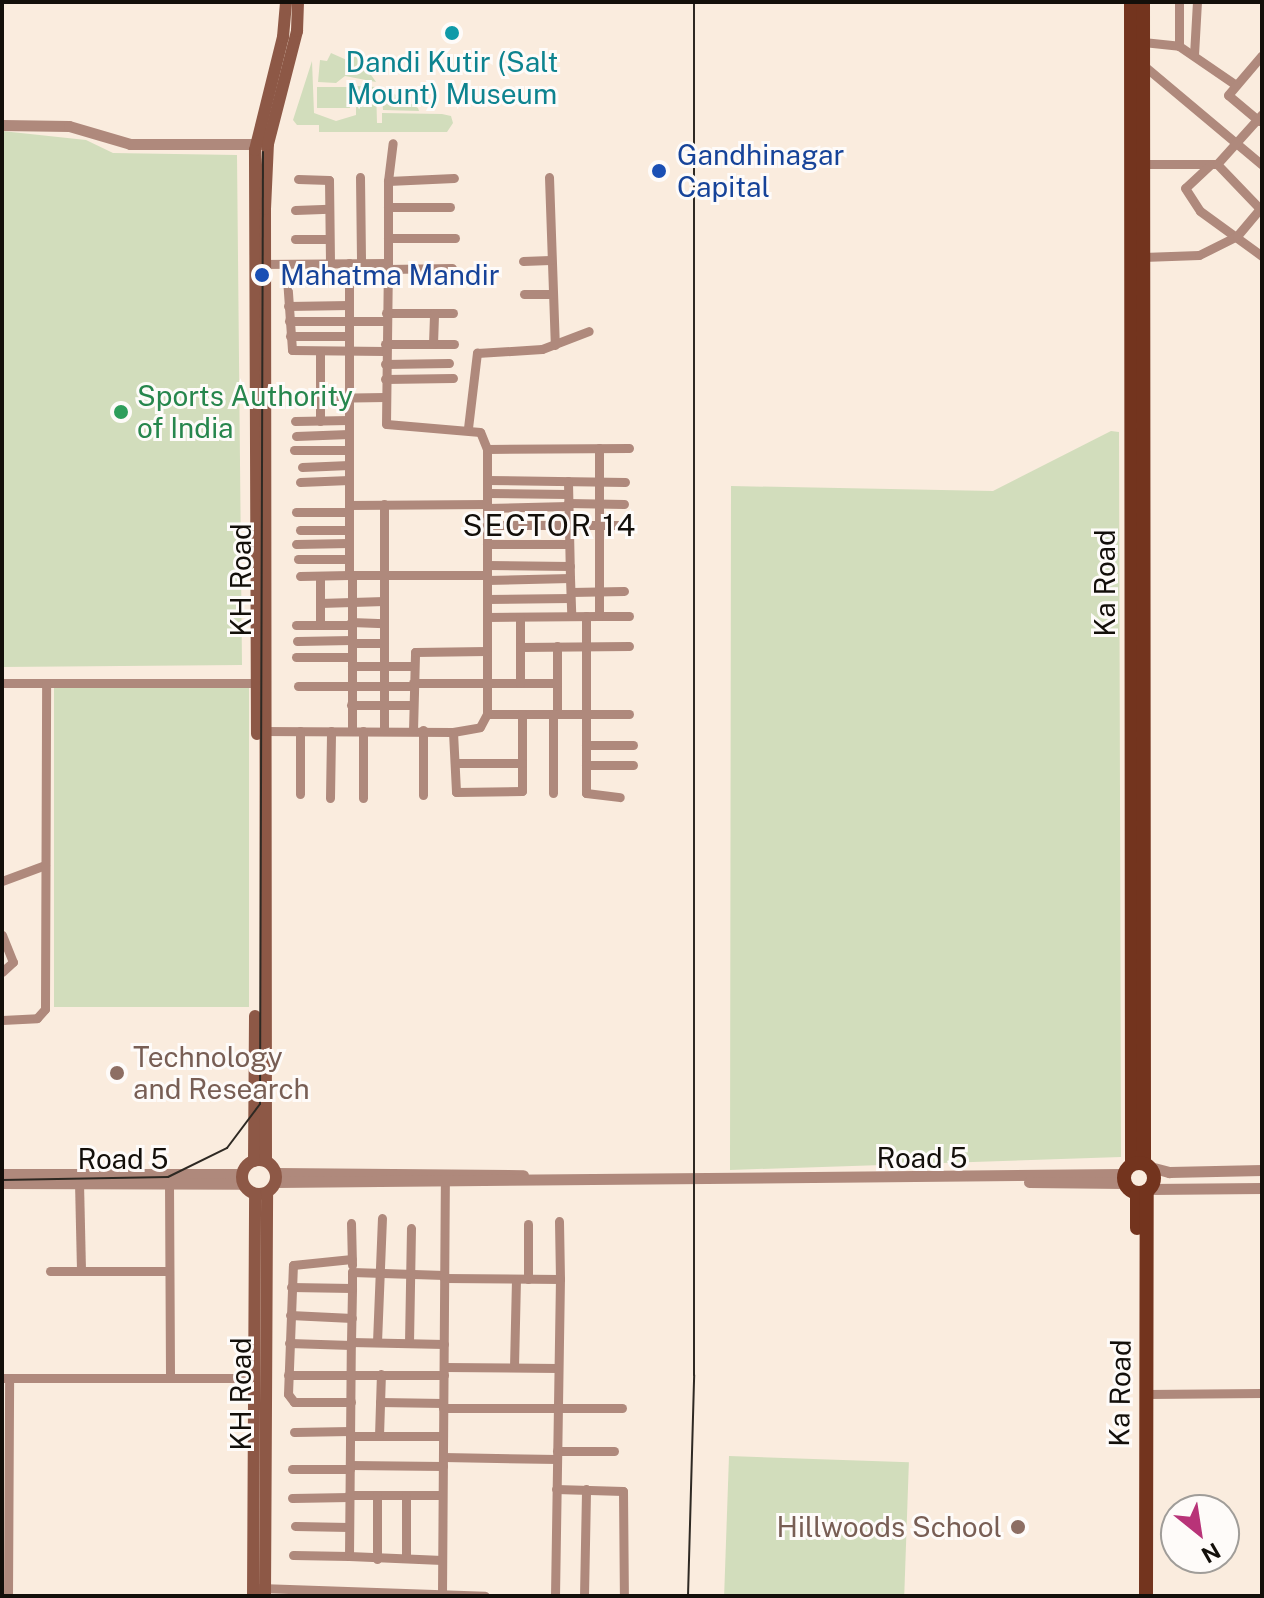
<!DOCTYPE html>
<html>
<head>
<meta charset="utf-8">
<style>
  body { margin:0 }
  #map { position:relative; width:1264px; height:1598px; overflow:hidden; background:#faecde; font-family:"Public Sans",sans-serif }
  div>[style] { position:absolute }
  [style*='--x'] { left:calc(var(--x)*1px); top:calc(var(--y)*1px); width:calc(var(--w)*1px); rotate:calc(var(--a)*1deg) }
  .green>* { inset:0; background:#d2ddbc; transform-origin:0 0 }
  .minor>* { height:9px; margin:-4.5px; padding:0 4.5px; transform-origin:4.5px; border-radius:4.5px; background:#af897c }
  .tertiary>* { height:11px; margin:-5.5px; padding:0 5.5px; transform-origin:5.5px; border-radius:5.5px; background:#af897c }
  .secondary>* { height:12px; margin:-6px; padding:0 6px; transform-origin:6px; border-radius:6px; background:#8d5846 }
  .secondary>.ring { margin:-6px; padding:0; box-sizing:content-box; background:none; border:12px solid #8d5846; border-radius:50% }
  .primary>* { height:14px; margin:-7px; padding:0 7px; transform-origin:7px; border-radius:7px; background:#73341e }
  .primary>.ring { margin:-7px; padding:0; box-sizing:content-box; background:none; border:14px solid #73341e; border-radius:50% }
  .rail>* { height:2px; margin:-1px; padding:0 1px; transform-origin:1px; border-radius:1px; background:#2e2923 }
  .dots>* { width:22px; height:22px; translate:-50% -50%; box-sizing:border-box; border:4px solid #fefbf9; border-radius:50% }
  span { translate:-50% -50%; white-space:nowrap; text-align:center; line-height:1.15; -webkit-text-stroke:6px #fefbf9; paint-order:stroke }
  .culture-label { font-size:28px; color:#0d838f }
  .transit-label { font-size:28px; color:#164399 }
  .left { translate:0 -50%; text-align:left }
  .leisure-label { font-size:28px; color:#27864d }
  .street-label { font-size:28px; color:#130f0a }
  .education-label { font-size:28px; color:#785e54 }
  .right { translate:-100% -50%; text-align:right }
  .neighbourhood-label { font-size:30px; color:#130f0a; letter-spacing:2px }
  .frame { position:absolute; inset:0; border:4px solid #130f0a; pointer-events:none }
  .north { position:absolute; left:1160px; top:1494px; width:80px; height:80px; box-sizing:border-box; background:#fefbf9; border:2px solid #a09d99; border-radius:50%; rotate:150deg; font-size:22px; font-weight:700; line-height:32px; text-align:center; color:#130f0a }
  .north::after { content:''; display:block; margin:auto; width:28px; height:36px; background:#b83378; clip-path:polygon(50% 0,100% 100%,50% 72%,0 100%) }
</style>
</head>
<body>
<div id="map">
  <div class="green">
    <i style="clip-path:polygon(331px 53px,349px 61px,357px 55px,376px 82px,345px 76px,336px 83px,318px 82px,320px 60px,327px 61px)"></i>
    <i style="clip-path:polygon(312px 61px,314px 113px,336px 121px,356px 115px,356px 86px,376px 87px,377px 123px,382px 123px,382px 113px,442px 114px,451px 116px,453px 123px,447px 132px,319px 132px,319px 125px,297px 125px,293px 120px)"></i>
    <i style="clip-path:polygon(381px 86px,418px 108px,419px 111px,383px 110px)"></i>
    <i style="left:317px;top:87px;width:33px;height:21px"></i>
    <i style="clip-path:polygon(2px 131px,86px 140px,113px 153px,237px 155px,242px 665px,2px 667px)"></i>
    <i style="clip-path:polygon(1111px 431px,1119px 432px,1121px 1157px,730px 1170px,731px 486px,993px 491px)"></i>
    <i style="left:54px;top:681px;width:195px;height:326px"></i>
    <i style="left:729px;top:1456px;width:180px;height:140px;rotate:2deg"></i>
  </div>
  <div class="minor">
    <i style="--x:1143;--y:42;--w:36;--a:6"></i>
    <i style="--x:1179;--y:46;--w:69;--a:34.4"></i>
    <i style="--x:1179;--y:46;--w:44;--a:-90"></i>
    <i style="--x:1194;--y:55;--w:53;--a:-86.8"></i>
    <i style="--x:1143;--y:65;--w:155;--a:40"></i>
    <i style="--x:1259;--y:121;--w:40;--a:-140"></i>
    <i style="--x:1228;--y:95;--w:52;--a:-49.6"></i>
    <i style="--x:1140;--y:164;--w:77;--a:0"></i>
    <i style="--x:1217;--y:164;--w:67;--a:-48"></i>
    <i style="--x:1211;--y:164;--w:35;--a:137"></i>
    <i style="--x:1185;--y:188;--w:27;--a:57"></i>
    <i style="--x:1200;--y:211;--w:77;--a:36"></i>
    <i style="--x:1217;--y:164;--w:65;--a:46.2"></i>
    <i style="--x:360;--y:177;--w:86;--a:89.3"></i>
    <i style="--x:549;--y:177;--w:168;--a:88"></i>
    <i style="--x:298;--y:179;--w:31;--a:2"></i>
    <i style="--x:329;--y:180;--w:83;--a:89.3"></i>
    <i style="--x:388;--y:181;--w:38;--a:-83"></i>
    <i style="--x:388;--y:207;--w:62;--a:0"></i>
    <i style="--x:295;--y:210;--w:34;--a:-2"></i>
    <i style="--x:388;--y:238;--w:67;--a:0"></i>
    <i style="--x:295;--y:239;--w:34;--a:0"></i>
    <i style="--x:1143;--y:257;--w:56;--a:-2"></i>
    <i style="--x:1199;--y:255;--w:42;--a:-26.6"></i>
    <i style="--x:1237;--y:236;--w:39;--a:-50"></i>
    <i style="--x:523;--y:261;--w:27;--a:-2"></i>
    <i style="--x:388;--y:263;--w:82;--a:-90"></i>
    <i style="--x:388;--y:181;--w:66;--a:-2.6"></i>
    <i style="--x:286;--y:264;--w:86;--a:86"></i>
    <i style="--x:292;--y:350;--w:93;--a:0.6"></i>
    <i style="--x:388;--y:269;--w:64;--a:-0.9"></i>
    <i style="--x:524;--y:294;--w:28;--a:0"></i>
    <i style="--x:288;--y:306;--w:61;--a:-0.9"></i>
    <i style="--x:386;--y:313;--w:67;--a:0"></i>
    <i style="--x:289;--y:321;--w:97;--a:0"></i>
    <i style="--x:290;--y:336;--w:59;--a:0"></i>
    <i style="--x:385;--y:344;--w:69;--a:0"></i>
    <i style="--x:433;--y:344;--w:31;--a:-88"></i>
    <i style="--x:320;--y:351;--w:70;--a:90"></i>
    <i style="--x:385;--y:364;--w:64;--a:-0.9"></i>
    <i style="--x:385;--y:379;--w:68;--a:-0.8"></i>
    <i style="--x:320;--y:398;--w:65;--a:-0.9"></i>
    <i style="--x:295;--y:421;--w:54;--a:-1.1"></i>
    <i style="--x:468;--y:428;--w:76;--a:-83.2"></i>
    <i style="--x:477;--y:353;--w:65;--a:-3.5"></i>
    <i style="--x:542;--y:349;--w:50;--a:-21"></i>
    <i style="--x:296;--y:436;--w:53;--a:-2.2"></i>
    <i style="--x:487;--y:449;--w:142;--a:-0.4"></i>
    <i style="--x:294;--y:450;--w:55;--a:0"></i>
    <i style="--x:302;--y:467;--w:47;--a:-2.4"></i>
    <i style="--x:487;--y:480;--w:138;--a:0.8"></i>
    <i style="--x:300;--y:482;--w:49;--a:-2.3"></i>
    <i style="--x:487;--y:493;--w:81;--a:0.7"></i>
    <i style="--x:568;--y:503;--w:56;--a:1"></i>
    <i style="--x:349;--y:505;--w:138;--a:-0.4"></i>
    <i style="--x:487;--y:508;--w:81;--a:-1.4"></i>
    <i style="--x:296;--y:512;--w:53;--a:0"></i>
    <i style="--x:487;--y:525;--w:138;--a:0"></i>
    <i style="--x:300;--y:530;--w:49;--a:0"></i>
    <i style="--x:296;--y:544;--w:53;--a:-1.1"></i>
    <i style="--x:487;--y:544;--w:82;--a:0"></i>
    <i style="--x:298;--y:559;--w:51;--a:0"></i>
    <i style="--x:487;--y:565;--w:83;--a:0.7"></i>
    <i style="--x:349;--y:575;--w:138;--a:0"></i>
    <i style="--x:300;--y:576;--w:49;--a:-1.2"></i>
    <i style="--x:349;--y:575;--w:312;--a:-90"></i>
    <i style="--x:570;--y:578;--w:38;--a:88"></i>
    <i style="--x:487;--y:580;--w:83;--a:-1.4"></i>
    <i style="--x:570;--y:578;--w:97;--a:-91.2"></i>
    <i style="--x:571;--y:592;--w:53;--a:-1.1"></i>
    <i style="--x:487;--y:599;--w:83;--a:-0.7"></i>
    <i style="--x:320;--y:603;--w:64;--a:-1.8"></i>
    <i style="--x:586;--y:616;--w:177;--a:90"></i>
    <i style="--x:586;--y:793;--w:34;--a:7"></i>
    <i style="--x:599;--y:616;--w:30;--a:0"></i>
    <i style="--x:487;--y:617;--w:112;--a:-0.5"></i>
    <i style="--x:599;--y:616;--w:168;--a:-90"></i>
    <i style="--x:520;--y:617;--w:30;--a:90"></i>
    <i style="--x:520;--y:647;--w:109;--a:-0.5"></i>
    <i style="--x:351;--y:622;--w:33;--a:2"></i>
    <i style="--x:296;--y:625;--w:55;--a:0"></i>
    <i style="--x:320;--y:625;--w:49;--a:-90"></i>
    <i style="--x:297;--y:641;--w:55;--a:-1"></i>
    <i style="--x:352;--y:643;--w:32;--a:0"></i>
    <i style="--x:296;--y:657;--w:55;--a:0"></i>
    <i style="--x:352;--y:666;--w:61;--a:0"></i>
    <i style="--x:2;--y:683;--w:260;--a:0"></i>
    <i style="--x:413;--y:683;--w:144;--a:0"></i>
    <i style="--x:557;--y:683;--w:31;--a:90"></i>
    <i style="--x:557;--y:714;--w:35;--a:180"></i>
    <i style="--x:520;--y:683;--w:36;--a:-90"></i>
    <i style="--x:557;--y:683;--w:37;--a:-90"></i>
    <i style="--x:298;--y:686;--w:115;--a:0"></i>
    <i style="--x:351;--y:705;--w:62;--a:0"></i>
    <i style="--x:487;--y:714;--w:35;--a:0"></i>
    <i style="--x:522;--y:714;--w:49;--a:90"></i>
    <i style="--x:557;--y:714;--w:72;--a:0"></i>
    <i style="--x:423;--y:730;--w:65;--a:90"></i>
    <i style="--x:260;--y:731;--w:193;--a:0.3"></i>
    <i style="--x:453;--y:732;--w:27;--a:-10"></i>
    <i style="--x:480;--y:727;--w:15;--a:-62"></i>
    <i style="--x:487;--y:714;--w:265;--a:-90"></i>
    <i style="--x:487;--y:449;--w:18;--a:-112"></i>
    <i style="--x:480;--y:432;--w:94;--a:-175.1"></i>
    <i style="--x:386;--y:424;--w:161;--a:-89.3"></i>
    <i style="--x:388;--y:263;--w:128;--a:179.6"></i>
    <i style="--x:352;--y:731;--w:156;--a:-90"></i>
    <i style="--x:384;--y:731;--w:227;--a:-90"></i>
    <i style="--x:413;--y:731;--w:79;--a:-88.5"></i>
    <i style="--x:415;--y:652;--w:72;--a:-0.8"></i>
    <i style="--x:453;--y:732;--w:60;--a:87.1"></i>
    <i style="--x:456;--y:792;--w:66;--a:-0.9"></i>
    <i style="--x:522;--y:791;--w:28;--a:-90"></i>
    <i style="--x:522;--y:763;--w:67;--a:180"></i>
    <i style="--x:586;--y:745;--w:47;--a:0"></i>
    <i style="--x:586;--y:765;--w:47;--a:0"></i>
    <i style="--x:553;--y:793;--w:79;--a:-90"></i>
    <i style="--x:300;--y:794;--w:63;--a:-90"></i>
    <i style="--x:330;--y:798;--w:67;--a:-89.1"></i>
    <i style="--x:363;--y:798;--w:67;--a:-90"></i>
    <i style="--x:2;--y:881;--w:46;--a:-20.4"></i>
    <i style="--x:2;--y:935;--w:29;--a:68"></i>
    <i style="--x:13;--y:962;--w:15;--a:138"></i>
    <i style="--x:2;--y:1020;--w:35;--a:-3"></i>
    <i style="--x:37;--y:1018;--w:12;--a:-48"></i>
    <i style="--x:45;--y:1009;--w:326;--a:-89.8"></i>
    <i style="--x:79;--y:1182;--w:89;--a:88.7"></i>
    <i style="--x:169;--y:1183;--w:194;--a:89.7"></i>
    <i style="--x:351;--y:1223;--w:42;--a:88.6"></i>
    <i style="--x:50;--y:1271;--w:119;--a:0"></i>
    <i style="--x:444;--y:1278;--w:116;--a:0.5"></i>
    <i style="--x:560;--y:1279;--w:58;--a:-91"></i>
    <i style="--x:528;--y:1279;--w:55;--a:-90"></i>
    <i style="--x:291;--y:1287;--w:61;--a:0.9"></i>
    <i style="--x:290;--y:1315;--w:62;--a:2.8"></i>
    <i style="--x:377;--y:1342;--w:124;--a:-87.7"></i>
    <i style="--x:289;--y:1343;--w:62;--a:1.8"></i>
    <i style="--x:409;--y:1343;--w:115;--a:-89"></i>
    <i style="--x:444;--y:1344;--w:93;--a:-178.8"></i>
    <i style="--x:351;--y:1342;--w:54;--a:-88.9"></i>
    <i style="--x:352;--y:1288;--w:16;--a:-90"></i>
    <i style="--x:352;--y:1272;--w:92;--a:1.9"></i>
    <i style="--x:444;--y:1367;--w:114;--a:0.5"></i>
    <i style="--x:514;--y:1367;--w:88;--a:-88.7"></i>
    <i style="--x:288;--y:1375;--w:156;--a:0"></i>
    <i style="--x:2;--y:1378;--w:251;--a:0"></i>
    <i style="--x:1147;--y:1394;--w:115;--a:-0.5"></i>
    <i style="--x:351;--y:1402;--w:57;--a:180"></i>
    <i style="--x:294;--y:1402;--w:10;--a:-127"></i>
    <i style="--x:288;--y:1394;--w:129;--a:-87.8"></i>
    <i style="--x:293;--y:1265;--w:59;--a:-5.8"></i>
    <i style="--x:380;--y:1402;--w:63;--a:0.9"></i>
    <i style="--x:443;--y:1408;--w:179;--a:0"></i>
    <i style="--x:294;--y:1432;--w:56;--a:-1"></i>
    <i style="--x:350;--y:1436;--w:93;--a:0"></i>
    <i style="--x:379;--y:1436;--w:62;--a:-88.2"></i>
    <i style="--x:557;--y:1451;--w:57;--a:0"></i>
    <i style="--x:443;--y:1457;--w:114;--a:1"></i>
    <i style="--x:350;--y:1465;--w:93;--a:0.6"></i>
    <i style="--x:292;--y:1469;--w:58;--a:0"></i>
    <i style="--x:556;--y:1489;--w:67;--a:1.7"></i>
    <i style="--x:623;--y:1491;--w:105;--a:89.5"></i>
    <i style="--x:349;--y:1495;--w:93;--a:0"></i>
    <i style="--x:292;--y:1498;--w:57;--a:-1"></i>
    <i style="--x:295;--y:1526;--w:54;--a:1.1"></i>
    <i style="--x:293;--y:1555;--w:56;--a:1"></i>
    <i style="--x:349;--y:1556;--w:214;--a:-89.5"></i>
    <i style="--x:349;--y:1556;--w:93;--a:2.5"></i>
    <i style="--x:406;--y:1558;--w:62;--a:-90"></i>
    <i style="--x:377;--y:1559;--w:64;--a:-90"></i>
    <i style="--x:260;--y:1588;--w:225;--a:2"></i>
    <i style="--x:442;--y:1594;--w:420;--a:-89.6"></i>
    <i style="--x:8;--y:1596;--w:218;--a:-89.7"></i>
    <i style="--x:555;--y:1596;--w:317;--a:-89.1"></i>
    <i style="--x:584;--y:1596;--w:107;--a:-88.9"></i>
  </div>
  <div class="tertiary">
    <i style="--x:2;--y:125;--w:67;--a:0.9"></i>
    <i style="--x:69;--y:126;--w:64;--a:16.4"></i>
    <i style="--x:130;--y:144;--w:134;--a:0"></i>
    <i style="--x:1150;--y:1167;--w:20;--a:15"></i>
    <i style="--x:1169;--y:1172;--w:93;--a:-1.2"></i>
    <i style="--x:276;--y:1173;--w:247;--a:0.5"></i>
    <i style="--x:2;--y:1174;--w:240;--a:0"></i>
    <i style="--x:276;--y:1182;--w:848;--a:-0.54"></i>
    <i style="--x:1029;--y:1182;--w:95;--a:0.6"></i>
    <i style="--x:2;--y:1183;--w:241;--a:0.2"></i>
    <i style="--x:1150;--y:1189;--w:112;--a:-0.5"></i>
  </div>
  <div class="secondary">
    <i style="--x:257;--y:734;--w:584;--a:-90.2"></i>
    <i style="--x:255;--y:150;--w:116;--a:-76.1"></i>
    <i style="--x:283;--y:37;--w:35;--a:-85"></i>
    <i class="ring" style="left:242px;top:1160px;width:22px;height:22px"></i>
    <i style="--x:254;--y:1161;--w:145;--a:-89.6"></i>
    <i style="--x:266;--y:1161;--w:952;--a:-90.06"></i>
    <i style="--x:265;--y:209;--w:65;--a:-87.4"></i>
    <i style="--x:268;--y:144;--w:117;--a:-75.6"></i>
    <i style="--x:297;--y:31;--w:29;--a:-88"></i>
    <i style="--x:253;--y:1596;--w:402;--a:-89.7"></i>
    <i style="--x:265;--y:1596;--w:403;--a:-89.7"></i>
  </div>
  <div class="primary">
    <i style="--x:1131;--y:2;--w:1162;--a:89.95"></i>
    <i style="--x:1143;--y:2;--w:1161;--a:89.95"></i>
    <i class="ring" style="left:1124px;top:1163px;width:16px;height:16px"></i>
    <i style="--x:1137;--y:1193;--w:35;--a:90"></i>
    <i style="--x:1146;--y:1596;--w:405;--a:-89.9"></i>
  </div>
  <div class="rail">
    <i style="--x:2;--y:1180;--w:166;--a:-1"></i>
    <i style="--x:168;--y:1177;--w:66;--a:-26.2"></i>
    <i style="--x:227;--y:1148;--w:55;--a:-53.1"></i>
    <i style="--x:260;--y:1104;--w:952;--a:-89.82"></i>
    <i style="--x:688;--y:1596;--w:221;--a:-88.4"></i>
    <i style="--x:694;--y:1375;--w:1373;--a:-90"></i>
  </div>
  <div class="dots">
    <i style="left:452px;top:33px;background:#0f9aa8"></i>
    <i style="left:659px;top:171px;background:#1a4fb4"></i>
    <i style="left:262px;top:275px;background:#1a4fb4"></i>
    <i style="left:121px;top:412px;background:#2e9e5b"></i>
    <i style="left:117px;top:1073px;background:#8d6e63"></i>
    <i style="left:1018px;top:1527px;background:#8d6e63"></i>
  </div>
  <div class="culture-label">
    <span style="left:452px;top:78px">Dandi Kutir (Salt<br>Mount) Museum</span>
  </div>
  <div class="transit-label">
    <span class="left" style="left:677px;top:171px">Gandhinagar<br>Capital</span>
    <span class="left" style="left:280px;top:275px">Mahatma Mandir</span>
  </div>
  <div class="leisure-label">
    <span class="left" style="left:137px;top:412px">Sports Authority<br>of India</span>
  </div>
  <div class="street-label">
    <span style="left:241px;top:580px;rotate:-90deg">KH Road</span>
    <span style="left:1105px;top:583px;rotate:-90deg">Ka Road</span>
    <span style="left:922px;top:1158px">Road 5</span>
    <span style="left:123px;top:1159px">Road 5</span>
    <span style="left:1120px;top:1393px;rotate:-89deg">Ka Road</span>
    <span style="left:241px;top:1394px;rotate:-90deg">KH Road</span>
  </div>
  <div class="education-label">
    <span class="left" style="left:133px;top:1073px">Technology<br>and Research</span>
    <span class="right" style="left:1002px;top:1527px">Hillwoods School</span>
  </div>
  <div class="neighbourhood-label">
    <span style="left:550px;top:525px">SECTOR 14</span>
  </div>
  <div class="frame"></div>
  <div class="north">N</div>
</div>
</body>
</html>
